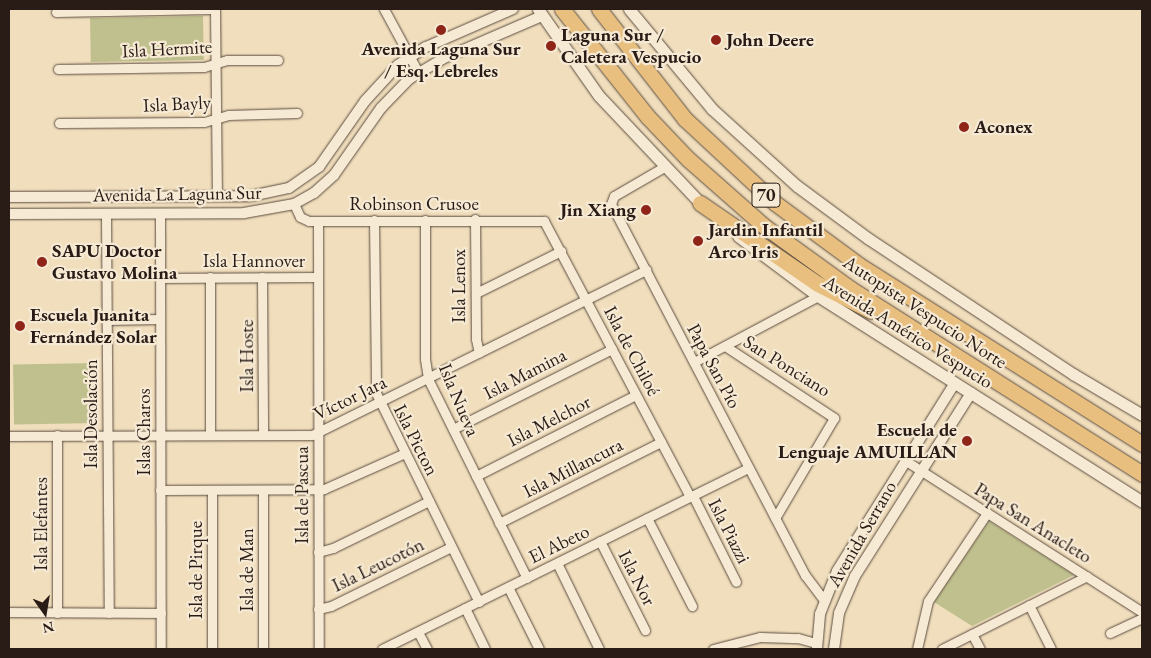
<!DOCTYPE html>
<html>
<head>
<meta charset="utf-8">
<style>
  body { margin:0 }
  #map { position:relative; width:1151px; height:658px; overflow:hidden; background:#f1debd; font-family:"EB Garamond",serif }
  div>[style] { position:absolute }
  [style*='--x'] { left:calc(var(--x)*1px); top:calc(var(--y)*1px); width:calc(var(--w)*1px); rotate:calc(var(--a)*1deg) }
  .green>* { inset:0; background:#bfc08d; transform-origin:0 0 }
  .roads { filter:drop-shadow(0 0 1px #5b4c3f) drop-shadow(0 0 1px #5b4c3f) }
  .minor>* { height:9px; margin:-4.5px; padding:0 4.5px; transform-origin:4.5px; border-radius:4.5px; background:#f6ead4 }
  .tertiary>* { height:10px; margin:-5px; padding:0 5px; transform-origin:5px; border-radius:5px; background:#f6ead4 }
  .secondary>* { height:11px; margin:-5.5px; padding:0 5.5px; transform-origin:5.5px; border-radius:5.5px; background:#f6ead4 }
  .motorway>* { height:15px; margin:-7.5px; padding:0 7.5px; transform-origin:7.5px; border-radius:7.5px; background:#e8bf7e }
  .dots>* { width:14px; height:14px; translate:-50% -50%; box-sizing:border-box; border:2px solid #f6ead4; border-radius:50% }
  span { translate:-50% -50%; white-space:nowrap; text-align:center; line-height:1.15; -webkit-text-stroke:4.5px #f6ead4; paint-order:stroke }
  .shield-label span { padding:1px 4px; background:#f6ead4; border:1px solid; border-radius:4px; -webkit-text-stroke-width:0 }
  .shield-label { font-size:18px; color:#291b15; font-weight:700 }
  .poi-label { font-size:19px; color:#291b15; font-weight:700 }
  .left { translate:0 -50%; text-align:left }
  .right { translate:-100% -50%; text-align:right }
  .street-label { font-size:19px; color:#291b15 }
  .frame { position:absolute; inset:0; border:10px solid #291b15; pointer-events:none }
  .north { position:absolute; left:20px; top:588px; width:50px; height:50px; -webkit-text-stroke:4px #f6ead4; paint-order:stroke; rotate:167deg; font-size:14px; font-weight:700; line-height:20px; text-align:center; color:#291b15 }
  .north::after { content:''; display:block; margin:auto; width:18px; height:22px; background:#291b15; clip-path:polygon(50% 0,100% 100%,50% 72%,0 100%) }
</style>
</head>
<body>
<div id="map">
  <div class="green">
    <i style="left:203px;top:16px;width:44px;height:113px;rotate:89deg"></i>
    <i style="left:96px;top:363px;width:60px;height:83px;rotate:89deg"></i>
    <i style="clip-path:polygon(989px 521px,1074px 575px,972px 626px,934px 602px)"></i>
  </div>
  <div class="roads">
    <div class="minor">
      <i style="--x:215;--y:9;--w:187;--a:89.4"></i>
      <i style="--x:384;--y:9;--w:72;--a:61.6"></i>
      <i style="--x:56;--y:12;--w:156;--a:-1.1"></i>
      <i style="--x:58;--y:69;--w:146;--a:-0.8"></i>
      <i style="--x:204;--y:67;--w:24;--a:-17"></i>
      <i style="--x:227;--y:60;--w:51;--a:0"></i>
      <i style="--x:59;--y:123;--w:145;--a:-0.4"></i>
      <i style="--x:204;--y:122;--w:25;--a:-16"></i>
      <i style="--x:228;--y:115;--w:69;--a:-1.7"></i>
      <i style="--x:664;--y:167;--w:58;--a:149.9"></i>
      <i style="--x:614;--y:196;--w:9;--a:111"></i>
      <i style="--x:611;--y:204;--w:419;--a:62.4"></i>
      <i style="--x:805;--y:575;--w:31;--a:53"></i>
      <i style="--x:294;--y:204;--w:14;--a:65"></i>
      <i style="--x:300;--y:217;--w:10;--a:24"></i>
      <i style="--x:309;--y:221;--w:235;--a:0"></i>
      <i style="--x:544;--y:221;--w:312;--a:62.1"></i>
      <i style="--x:106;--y:214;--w:399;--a:89.6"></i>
      <i style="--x:160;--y:214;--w:435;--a:89.9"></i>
      <i style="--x:475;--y:219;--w:120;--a:89.5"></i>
      <i style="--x:476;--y:339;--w:14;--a:78"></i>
      <i style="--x:374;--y:220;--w:173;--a:89.3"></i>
      <i style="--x:376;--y:393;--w:233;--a:63.8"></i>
      <i style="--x:425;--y:220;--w:139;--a:90"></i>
      <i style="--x:425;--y:359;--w:20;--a:81"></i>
      <i style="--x:428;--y:379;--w:222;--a:63.6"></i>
      <i style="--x:318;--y:221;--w:428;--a:89.9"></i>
      <i style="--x:210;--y:277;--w:158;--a:90"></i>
      <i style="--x:262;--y:277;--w:158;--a:89.6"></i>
      <i style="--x:160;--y:278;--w:158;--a:-0.4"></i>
      <i style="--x:476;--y:293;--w:95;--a:-26.3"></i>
      <i style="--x:107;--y:320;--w:53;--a:-1.1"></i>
      <i style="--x:725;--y:346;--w:131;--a:33.4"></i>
      <i style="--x:834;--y:418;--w:116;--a:120.5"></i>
      <i style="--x:694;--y:362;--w:140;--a:-28"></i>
      <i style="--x:453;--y:429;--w:178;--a:-26.7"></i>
      <i style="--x:57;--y:435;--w:178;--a:90"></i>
      <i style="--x:9;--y:436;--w:303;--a:-0.2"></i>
      <i style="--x:312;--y:435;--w:373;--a:-26.3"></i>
      <i style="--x:906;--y:461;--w:280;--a:32.6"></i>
      <i style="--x:476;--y:476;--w:179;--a:-26.9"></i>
      <i style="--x:160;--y:490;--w:164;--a:-0.3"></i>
      <i style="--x:324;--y:489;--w:89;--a:-24"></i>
      <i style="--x:212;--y:490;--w:159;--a:90"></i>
      <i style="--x:263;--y:490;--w:159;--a:90"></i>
      <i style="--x:693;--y:496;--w:96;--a:63.4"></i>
      <i style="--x:647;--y:518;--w:99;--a:62.9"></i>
      <i style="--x:499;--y:523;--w:181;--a:-26.6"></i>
      <i style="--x:600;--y:541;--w:100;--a:63.2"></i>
      <i style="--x:318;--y:552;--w:16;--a:-15"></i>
      <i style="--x:333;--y:548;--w:107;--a:-26.1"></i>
      <i style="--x:557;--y:563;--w:96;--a:64"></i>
      <i style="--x:508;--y:587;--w:69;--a:63.4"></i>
      <i style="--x:1029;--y:605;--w:49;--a:63.4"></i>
      <i style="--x:465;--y:608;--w:46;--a:64"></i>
      <i style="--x:318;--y:609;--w:13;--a:-13"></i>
      <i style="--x:331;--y:606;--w:134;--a:-26.2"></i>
      <i style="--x:9;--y:612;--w:152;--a:0.4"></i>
      <i style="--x:418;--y:632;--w:19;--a:62"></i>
      <i style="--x:1110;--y:633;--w:35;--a:-25"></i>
      <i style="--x:972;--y:634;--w:17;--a:62"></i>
      <i style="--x:382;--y:649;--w:409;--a:-26.3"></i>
      <i style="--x:713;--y:649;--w:49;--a:-14.3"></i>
      <i style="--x:760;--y:637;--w:38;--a:2"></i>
      <i style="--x:798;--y:638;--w:19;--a:16"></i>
      <i style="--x:917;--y:649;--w:49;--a:-77.1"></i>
      <i style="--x:928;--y:601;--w:106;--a:-56.2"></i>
      <i style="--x:942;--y:649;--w:162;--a:-26.7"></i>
    </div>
    <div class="tertiary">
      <i style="--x:9;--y:197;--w:242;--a:-0.2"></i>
      <i style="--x:251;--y:196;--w:39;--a:-12"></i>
      <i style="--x:289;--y:188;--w:37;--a:-35"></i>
      <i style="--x:319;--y:167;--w:80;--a:-55.1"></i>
      <i style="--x:365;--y:101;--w:49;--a:-47.5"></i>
      <i style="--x:398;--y:65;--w:33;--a:-33"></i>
      <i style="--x:426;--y:47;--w:95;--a:-23.6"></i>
      <i style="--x:9;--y:214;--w:235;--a:-0.2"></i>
      <i style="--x:244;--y:213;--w:51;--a:-10.2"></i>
      <i style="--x:294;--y:204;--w:23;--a:-29"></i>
      <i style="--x:314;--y:193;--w:27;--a:-42"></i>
      <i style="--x:334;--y:175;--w:82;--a:-55"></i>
      <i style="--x:381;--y:108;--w:40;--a:-46"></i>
      <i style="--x:409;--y:79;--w:39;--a:-31"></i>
      <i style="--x:442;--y:59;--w:109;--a:-23.3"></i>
      <i style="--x:817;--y:649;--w:35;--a:-85"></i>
      <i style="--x:820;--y:614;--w:46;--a:-68.4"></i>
      <i style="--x:837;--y:571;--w:222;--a:-57.9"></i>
      <i style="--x:834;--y:649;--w:36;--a:-82"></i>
      <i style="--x:839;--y:613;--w:40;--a:-66.6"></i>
      <i style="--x:855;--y:576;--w:217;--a:-57.6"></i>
    </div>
    <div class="secondary">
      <i style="--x:538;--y:9;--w:106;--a:55"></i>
      <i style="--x:599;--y:96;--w:154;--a:46.6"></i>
      <i style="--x:629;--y:9;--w:130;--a:50.3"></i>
      <i style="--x:712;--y:109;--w:115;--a:42.2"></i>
      <i style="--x:797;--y:186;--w:89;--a:36.4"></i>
      <i style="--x:869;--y:239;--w:245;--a:33.5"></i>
      <i style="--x:1073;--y:374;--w:80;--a:30.7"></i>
      <i style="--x:738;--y:236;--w:100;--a:36.9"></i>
      <i style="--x:818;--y:296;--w:384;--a:32.4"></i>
    </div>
    <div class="motorway">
      <i style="--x:562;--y:9;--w:137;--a:51.5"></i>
      <i style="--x:647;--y:116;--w:59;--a:46.4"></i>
      <i style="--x:688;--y:159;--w:101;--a:41.4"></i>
      <i style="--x:764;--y:226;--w:107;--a:35.9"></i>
      <i style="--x:851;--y:289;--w:345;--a:32.4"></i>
      <i style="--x:599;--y:9;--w:140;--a:52"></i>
      <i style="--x:685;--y:119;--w:123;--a:43"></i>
      <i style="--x:775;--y:203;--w:104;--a:36.4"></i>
      <i style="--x:859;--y:265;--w:335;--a:32.3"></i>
      <i style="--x:700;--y:203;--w:143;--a:34.5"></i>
      <i style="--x:818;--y:284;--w:59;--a:27"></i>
    </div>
  </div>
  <div class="dots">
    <i style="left:441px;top:30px;background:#8f2418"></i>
    <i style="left:716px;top:40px;background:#8f2418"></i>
    <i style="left:551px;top:46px;background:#8f2418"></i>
    <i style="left:964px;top:127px;background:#8f2418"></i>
    <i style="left:646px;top:210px;background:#8f2418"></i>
    <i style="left:698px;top:241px;background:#8f2418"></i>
    <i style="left:42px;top:262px;background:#8f2418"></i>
    <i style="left:20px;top:326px;background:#8f2418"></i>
    <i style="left:967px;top:441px;background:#8f2418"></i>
  </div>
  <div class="shield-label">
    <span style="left:766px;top:195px">70</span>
  </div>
  <div class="poi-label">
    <span class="left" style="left:561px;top:46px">Laguna Sur /<br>Caletera Vespucio</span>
    <span class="left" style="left:726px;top:40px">John Deere</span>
    <span style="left:441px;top:60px">Avenida Laguna Sur<br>/ Esq. Lebreles</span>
    <span class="left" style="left:974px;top:127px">Aconex</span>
    <span class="right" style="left:636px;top:210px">Jin Xiang</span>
    <span class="left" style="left:708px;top:241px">Jardin Infantil<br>Arco Iris</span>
    <span class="left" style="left:52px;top:262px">SAPU Doctor<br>Gustavo Molina</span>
    <span class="left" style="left:30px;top:326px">Escuela Juanita<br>Fernández Solar</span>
    <span class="right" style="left:957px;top:441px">Escuela de<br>Lenguaje AMUILLAN</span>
  </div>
  <div class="street-label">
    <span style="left:167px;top:49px;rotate:-3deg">Isla Hermite</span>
    <span style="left:177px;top:104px;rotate:-3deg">Isla Bayly</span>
    <span style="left:177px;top:194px;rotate:-1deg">Avenida La Laguna Sur</span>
    <span style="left:414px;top:204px">Robinson Crusoe</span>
    <span style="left:254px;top:261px">Isla Hannover</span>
    <span style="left:459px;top:286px;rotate:-90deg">Isla Lenox</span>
    <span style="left:925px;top:312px;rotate:33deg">Autopista Vespucio Norte</span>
    <span style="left:908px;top:332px;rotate:32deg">Avenida Américo Vespucio</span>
    <span style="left:632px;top:351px;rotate:62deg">Isla de Chiloé</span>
    <span style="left:247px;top:356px;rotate:-90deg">Isla Hoste</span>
    <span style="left:714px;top:366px;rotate:62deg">Papa San Pío</span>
    <span style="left:787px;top:366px;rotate:32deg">San Ponciano</span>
    <span style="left:525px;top:374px;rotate:-27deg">Isla Mamina</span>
    <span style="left:350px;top:398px;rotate:-26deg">Víctor Jara</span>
    <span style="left:459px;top:400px;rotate:67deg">Isla Nueva</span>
    <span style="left:91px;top:414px;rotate:-90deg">Isla Desolación</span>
    <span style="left:549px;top:421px;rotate:-27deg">Isla Melchor</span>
    <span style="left:144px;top:432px;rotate:-90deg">Islas Charos</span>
    <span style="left:416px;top:440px;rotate:63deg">Isla Picton</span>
    <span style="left:573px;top:468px;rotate:-27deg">Isla Millancura</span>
    <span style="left:302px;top:495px;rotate:-90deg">Isla de Pascua</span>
    <span style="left:1033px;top:523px;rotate:32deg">Papa San Anacleto</span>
    <span style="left:41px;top:524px;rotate:-90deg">Isla Elefantes</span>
    <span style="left:729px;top:531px;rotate:63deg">Isla Piazzi</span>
    <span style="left:862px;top:534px;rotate:-60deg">Avenida Serrano</span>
    <span style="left:559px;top:544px;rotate:-26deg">El Abeto</span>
    <span style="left:378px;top:565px;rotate:-26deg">Isla Leucotón</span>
    <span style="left:196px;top:570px;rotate:-90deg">Isla de Pirque</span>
    <span style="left:247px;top:570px;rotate:-90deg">Isla de Man</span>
    <span style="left:637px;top:578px;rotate:63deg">Isla Nor</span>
  </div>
  <div class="frame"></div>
  <div class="north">N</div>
</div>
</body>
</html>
